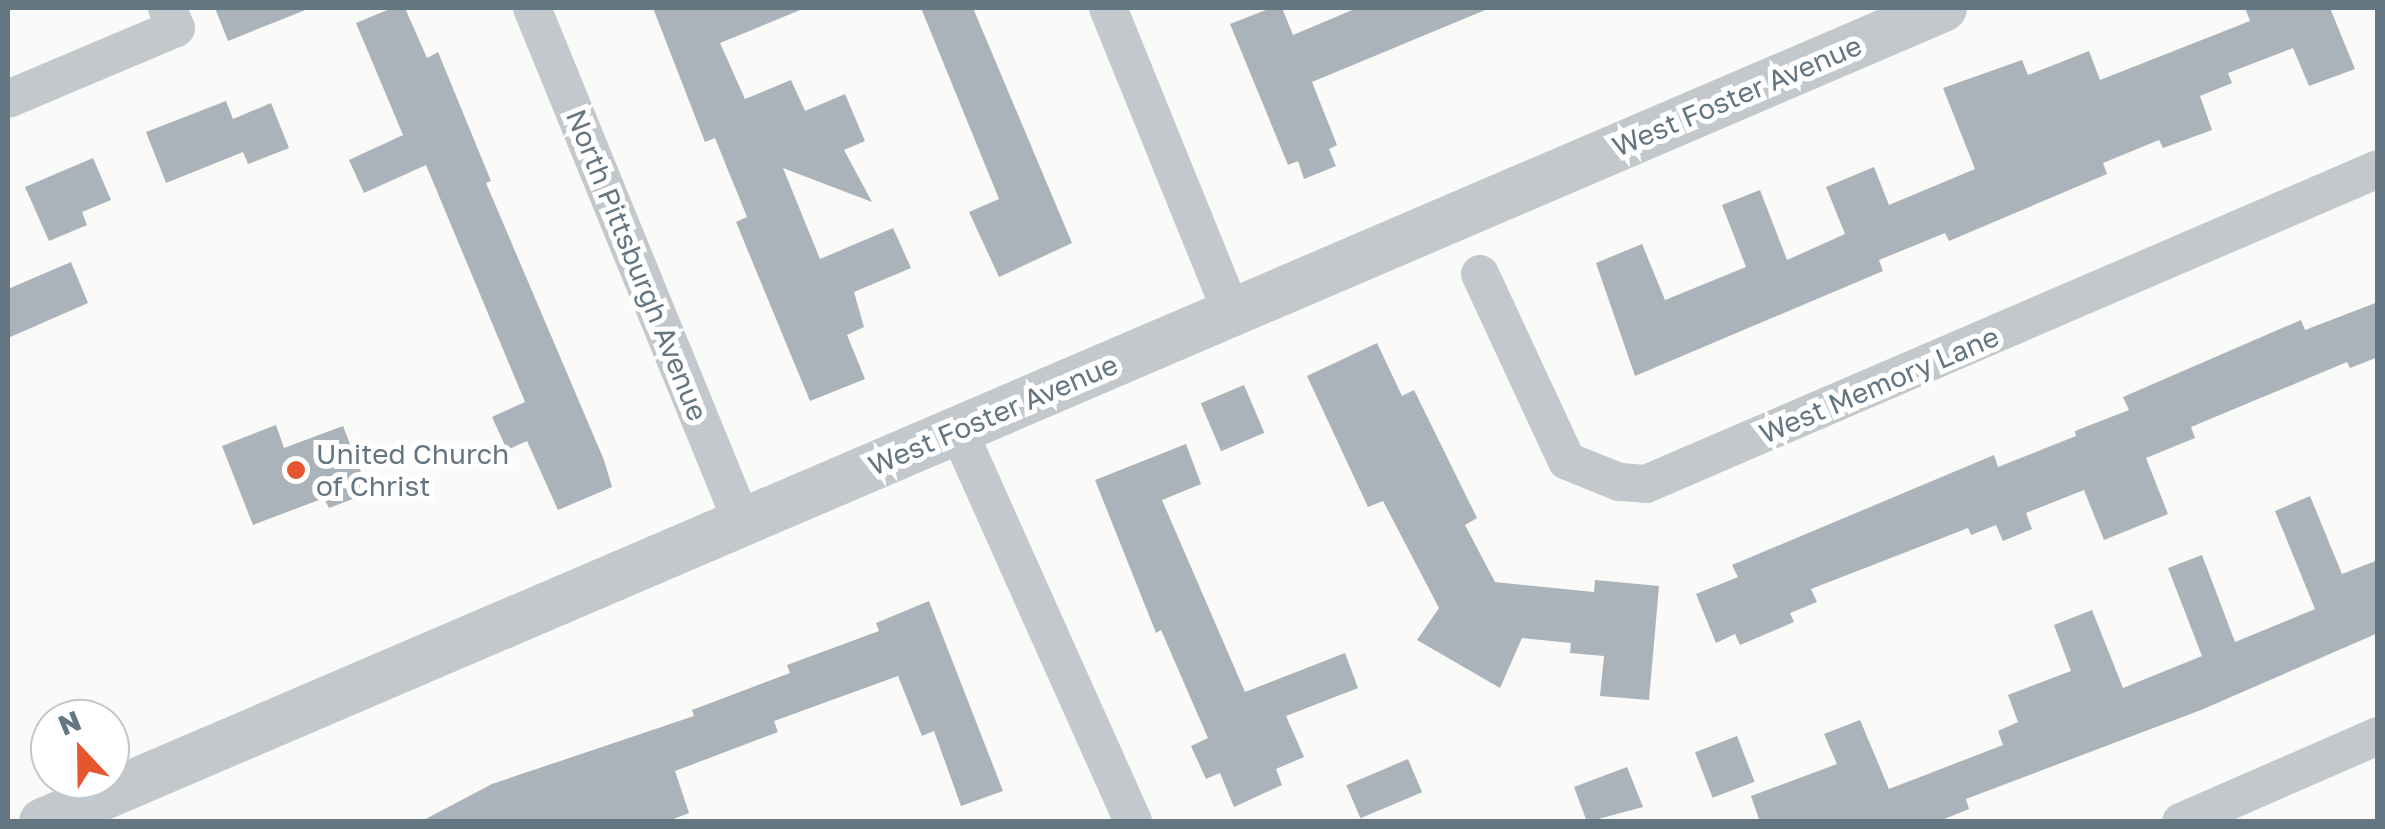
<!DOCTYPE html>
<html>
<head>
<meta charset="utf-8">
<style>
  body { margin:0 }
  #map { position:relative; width:2385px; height:829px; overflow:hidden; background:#fafaf8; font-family:"Golos Text",sans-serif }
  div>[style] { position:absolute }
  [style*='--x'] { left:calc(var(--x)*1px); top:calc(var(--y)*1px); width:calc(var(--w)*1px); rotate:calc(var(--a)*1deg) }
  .building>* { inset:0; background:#aab3b9; transform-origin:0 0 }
  .minor>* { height:38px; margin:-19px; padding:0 19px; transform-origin:19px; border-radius:19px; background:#c3c8cc }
  .tertiary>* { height:48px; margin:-24px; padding:0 24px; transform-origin:24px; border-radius:24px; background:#c3c8cc }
  .dots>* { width:28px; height:28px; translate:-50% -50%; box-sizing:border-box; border:5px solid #fff; border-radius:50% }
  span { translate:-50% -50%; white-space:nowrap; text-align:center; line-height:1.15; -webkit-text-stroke:10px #fff; paint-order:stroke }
  .street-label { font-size:28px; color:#657683 }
  .poi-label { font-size:28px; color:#657683 }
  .left { translate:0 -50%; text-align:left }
  .frame { position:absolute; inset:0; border:10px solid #657683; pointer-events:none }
  .north { position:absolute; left:30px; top:699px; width:100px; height:100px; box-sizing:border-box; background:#fff; border:2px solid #c1c8cd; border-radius:50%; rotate:338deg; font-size:28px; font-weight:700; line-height:40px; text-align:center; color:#657683 }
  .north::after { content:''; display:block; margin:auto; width:35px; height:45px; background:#e4572e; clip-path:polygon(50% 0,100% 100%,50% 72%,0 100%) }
</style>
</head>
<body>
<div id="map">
  <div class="building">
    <i style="clip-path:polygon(215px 8px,307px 8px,308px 9px,228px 41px)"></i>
    <i style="clip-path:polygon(392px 8px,405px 8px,427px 58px,438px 52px,491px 181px,486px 183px,604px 460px,612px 487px,558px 510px,527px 441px,507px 450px,492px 417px,525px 402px,426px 165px,364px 193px,349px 160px,403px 135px,356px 23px)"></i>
    <i style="clip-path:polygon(653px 8px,805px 8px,720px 43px,745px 99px,791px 80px,805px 111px,845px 94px,865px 141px,844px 150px,872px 202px,783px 168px,820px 259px,893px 228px,911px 268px,854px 292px,864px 327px,847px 335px,865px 379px,810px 401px,736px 222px,747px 217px,715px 138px,705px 142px)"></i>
    <i style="clip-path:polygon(921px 8px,973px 8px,1072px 243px,999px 277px,969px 212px,999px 199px)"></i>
    <i style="clip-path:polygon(1271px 8px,1282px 8px,1293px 35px,1357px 8px,1490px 8px,1312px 82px,1337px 145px,1329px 149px,1336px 166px,1304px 179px,1298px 161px,1288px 165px,1230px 24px)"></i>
    <i style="clip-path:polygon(2245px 8px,2330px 8px,2355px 69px,2309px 86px,2293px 48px,2228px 73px,2232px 83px,2200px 96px,2212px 130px,2163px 148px,2159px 140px,2103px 163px,2107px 174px,1949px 241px,1945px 233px,1879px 260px,1883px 271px,1635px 376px,1596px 263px,1642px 244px,1665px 300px,1746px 267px,1722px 205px,1760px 190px,1787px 260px,1845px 234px,1826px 187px,1874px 167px,1889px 205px,1975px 169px,1943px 88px,2022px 60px,2028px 75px,2089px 51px,2100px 80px,2250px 21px)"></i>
    <i style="clip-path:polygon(226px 101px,233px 119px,271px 103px,289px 148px,248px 164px,243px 152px,166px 183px,146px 132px)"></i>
    <i style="clip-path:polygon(93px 158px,111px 200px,82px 212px,87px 225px,49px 241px,25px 187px)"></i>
    <i style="clip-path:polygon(71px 262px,88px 303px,8px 338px,8px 289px)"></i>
    <i style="clip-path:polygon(2378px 302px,2378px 357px,2350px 368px,2347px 362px,2191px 427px,2195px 438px,2146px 458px,2168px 514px,2104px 540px,2084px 490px,2026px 513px,2032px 529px,2003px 541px,1996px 525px,1971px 535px,1968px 528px,1811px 589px,1817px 602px,1790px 613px,1794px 622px,1740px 645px,1735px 634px,1716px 643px,1696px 594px,1738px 577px,1732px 565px,1994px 455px,1998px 467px,2076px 436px,2075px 431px,2129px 410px,2123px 397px,2301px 320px,2305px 330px)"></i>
    <i style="clip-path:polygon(1377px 343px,1402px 396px,1414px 390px,1477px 518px,1465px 525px,1495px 582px,1594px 592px,1595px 580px,1659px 586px,1649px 700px,1600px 696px,1604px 656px,1570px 653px,1571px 643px,1522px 638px,1500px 688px,1417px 640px,1439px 608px,1383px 501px,1368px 507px,1307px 376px)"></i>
    <i style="left:1244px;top:385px;width:52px;height:47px;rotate:67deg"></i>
    <i style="clip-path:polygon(276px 425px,284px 448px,343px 426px,369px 493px,329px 508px,324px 498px,253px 525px,222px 446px)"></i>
    <i style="clip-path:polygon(1186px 444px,1201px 484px,1162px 500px,1245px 692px,1345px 653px,1358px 688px,1286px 716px,1304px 757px,1276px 769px,1282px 785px,1234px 807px,1220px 773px,1206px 779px,1191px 746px,1208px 738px,1161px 630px,1156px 633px,1095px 480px)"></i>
    <i style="clip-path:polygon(2310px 496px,2342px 574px,2378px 560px,2378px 633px,2201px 710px,1966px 799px,1969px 809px,1937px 822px,1760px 822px,1751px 796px,1837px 764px,1824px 734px,1860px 720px,1889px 789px,2003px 745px,1998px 731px,2018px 722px,2008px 695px,2071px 671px,2054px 625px,2092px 610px,2123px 688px,2202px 656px,2168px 568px,2202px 555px,2235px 642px,2315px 609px,2275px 511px)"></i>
    <i style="clip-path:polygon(929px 601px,1003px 791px,961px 806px,934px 731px,922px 736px,898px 676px,774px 721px,778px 732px,675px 771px,689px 813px,666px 822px,420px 822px,492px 784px,694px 716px,692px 710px,790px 673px,787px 665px,879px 631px,876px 623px)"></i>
    <i style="left:1737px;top:736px;width:49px;height:45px;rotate:69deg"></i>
    <i style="left:1408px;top:759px;width:36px;height:67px;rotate:67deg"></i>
    <i style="clip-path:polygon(1627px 767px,1643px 807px,1587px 822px,1574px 787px)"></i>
  </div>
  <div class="minor">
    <i style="--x:532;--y:8;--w:555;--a:67.78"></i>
    <i style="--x:1108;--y:8;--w:329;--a:67.9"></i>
    <i style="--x:8;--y:99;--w:182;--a:-22.9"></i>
    <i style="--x:176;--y:28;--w:22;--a:-114"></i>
    <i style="--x:1480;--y:274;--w:206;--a:65.1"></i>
    <i style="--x:1567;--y:461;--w:56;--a:22"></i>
    <i style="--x:1619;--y:482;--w:27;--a:4"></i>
    <i style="--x:1646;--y:484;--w:797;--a:-23.28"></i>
    <i style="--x:958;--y:430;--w:429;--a:65.9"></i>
    <i style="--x:2181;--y:822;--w:215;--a:-23.6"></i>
  </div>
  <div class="tertiary">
    <i style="--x:43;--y:822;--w:2067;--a:-23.19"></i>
  </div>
  <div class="dots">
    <i style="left:296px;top:470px;background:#e4572e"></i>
  </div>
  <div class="street-label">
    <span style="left:1737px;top:96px;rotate:-23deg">West Foster Avenue</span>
    <span style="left:637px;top:265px;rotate:68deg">North Pittsburgh Avenue</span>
    <span style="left:1879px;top:385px;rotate:-23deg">West Memory Lane</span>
    <span style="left:993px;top:415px;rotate:-23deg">West Foster Avenue</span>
  </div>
  <div class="poi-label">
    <span class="left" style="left:316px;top:470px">United Church<br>of Christ</span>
  </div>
  <div class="frame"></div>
  <div class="north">N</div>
</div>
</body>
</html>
